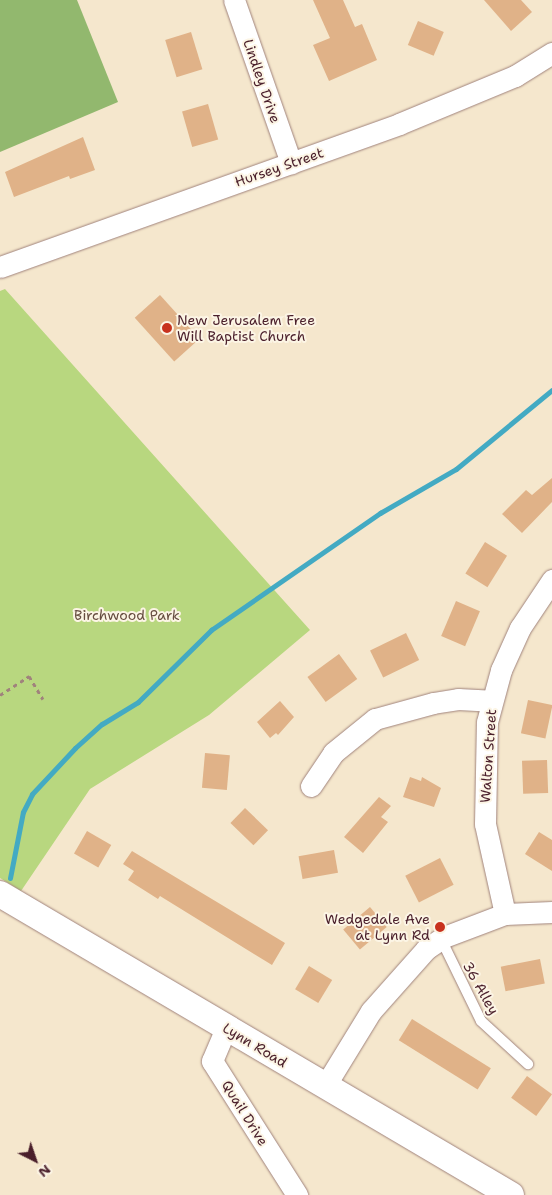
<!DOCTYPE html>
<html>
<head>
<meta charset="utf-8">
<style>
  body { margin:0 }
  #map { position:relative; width:552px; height:1195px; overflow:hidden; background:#f5e7cd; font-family:"Shantell Sans",sans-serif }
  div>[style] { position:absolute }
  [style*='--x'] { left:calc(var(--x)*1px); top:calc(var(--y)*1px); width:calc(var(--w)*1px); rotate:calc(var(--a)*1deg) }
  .green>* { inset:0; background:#b8d77f }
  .forest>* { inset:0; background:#92b86e }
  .stream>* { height:5px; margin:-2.5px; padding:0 2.5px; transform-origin:2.5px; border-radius:2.5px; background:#43aac3 }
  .building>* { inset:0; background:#e0b288; transform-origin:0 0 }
  .path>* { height:3px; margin-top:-1.5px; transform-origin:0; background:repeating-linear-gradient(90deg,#a0837c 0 4px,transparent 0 8px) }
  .roads { filter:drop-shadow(0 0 1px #a0837c) drop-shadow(0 0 1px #a0837c) }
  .service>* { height:10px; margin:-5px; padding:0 5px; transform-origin:5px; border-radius:5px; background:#fff }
  .minor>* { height:21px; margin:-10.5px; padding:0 10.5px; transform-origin:10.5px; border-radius:10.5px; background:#fff }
  .tertiary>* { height:26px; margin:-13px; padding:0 13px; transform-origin:13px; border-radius:13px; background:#fff }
  .dots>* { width:14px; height:14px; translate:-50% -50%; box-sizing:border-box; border:2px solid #fcf5e5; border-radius:50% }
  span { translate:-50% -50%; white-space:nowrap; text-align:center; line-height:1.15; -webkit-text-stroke:4px #fcf5e5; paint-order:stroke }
  .street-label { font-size:14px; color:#4a1f2b }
  .poi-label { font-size:14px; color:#4a1f2b }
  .left { translate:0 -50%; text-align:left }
  .right { translate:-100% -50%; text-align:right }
  .park-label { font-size:14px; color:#664d40 }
  .north { position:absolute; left:10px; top:1135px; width:50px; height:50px; -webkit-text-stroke:4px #fcf5e5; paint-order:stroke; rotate:139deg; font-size:14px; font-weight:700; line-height:20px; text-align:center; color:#4a1f2b }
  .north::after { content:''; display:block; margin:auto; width:18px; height:22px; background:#4a1f2b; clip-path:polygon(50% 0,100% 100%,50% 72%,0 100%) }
</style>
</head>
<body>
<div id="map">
  <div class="green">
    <i style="clip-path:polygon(5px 289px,310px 630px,209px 715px,90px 789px,21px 891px,0 878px,0 291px)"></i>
  </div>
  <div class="forest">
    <i style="clip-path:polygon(0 0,77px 0,118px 102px,0 152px)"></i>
  </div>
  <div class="stream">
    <i style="--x:10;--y:878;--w:67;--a:-78.9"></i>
    <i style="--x:23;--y:812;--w:20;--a:-63"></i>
    <i style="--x:32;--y:794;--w:63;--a:-46.9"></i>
    <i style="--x:75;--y:748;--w:36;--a:-42"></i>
    <i style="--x:102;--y:724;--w:42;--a:-31.4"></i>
    <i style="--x:138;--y:702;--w:103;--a:-44.6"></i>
    <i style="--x:211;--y:630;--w:206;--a:-34.7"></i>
    <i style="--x:380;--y:513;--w:88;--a:-30.1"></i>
    <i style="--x:456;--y:469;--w:124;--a:-39.5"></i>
  </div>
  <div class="building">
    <i style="clip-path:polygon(313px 0,343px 0,355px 27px,362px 24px,377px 60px,329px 81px,313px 45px,330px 38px)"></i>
    <i style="clip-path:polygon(484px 0,521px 0,532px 12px,511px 31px)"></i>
    <i style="left:418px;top:21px;width:28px;height:26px;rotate:23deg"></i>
    <i style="left:191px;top:32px;width:39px;height:27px;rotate:73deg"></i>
    <i style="left:208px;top:104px;width:37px;height:27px;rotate:74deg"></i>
    <i style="clip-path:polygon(83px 137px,95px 170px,70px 179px,69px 176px,14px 197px,5px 172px)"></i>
    <i style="left:160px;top:295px;width:59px;height:34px;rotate:48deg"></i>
    <i style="clip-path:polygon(552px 478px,552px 502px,522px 533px,502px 514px,526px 490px,532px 495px)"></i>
    <i style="left:485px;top:542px;width:26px;height:37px;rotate:32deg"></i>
    <i style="left:456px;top:601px;width:26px;height:38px;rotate:23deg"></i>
    <i style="left:406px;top:633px;width:30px;height:40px;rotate:64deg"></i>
    <i style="left:339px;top:654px;width:31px;height:39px;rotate:54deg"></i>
    <i style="left:528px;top:700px;width:25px;height:34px;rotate:12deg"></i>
    <i style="clip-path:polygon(280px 701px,294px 717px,278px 735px,276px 733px,270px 738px,257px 722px)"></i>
    <i style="left:205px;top:753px;width:25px;height:35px;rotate:5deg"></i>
    <i style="left:547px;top:760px;width:33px;height:25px;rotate:88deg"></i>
    <i style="clip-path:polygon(410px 777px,421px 781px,422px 777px,441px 788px,434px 807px,403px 797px)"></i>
    <i style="clip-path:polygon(379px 797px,391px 806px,381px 817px,388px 822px,363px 853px,344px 837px)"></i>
    <i style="left:245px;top:808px;width:32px;height:21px;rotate:44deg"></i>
    <i style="left:87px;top:831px;width:28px;height:26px;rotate:30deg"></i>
    <i style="clip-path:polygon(539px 832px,552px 840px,552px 871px,525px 854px)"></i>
    <i style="left:334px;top:850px;width:23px;height:36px;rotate:80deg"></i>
    <i style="clip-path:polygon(132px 851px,285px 943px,272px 965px,160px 896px,158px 899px,128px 880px,134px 871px,123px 864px)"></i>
    <i style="left:440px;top:858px;width:30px;height:39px;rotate:63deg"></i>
    <i style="left:370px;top:907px;width:26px;height:35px;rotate:50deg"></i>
    <i style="left:540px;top:959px;width:25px;height:40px;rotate:79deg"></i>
    <i style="left:309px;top:966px;width:27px;height:27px;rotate:31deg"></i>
    <i style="left:412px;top:1019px;width:93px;height:25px;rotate:32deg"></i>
    <i style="left:527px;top:1076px;width:31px;height:27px;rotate:36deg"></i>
  </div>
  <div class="path">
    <i style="--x:0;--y:695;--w:35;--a:-33"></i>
    <i style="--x:29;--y:676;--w:27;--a:59"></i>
  </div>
  <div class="roads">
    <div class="service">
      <i style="--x:441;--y:939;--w:91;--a:64"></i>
      <i style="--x:481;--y:1021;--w:64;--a:42.5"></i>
    </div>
    <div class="minor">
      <i style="--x:234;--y:0;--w:173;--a:70.7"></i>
      <i style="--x:0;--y:267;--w:424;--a:-19.7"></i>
      <i style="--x:399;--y:124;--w:126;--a:-22.5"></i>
      <i style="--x:515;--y:76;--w:44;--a:-31.9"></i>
      <i style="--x:311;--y:786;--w:40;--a:-56"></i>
      <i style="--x:333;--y:753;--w:54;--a:-39"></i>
      <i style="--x:375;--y:719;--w:60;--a:-15.4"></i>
      <i style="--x:433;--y:703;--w:25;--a:-9"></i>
      <i style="--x:458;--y:699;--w:33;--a:3"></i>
      <i style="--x:505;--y:914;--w:92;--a:-102.5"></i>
      <i style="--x:485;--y:824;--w:102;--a:-88.9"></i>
      <i style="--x:487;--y:722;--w:54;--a:-74.9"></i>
      <i style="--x:501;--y:670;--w:46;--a:-65.7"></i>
      <i style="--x:520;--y:628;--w:58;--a:-56.3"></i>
      <i style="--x:226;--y:1028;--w:36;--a:113"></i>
      <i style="--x:212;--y:1061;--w:159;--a:57.6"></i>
      <i style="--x:325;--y:1086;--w:88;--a:-58.5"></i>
      <i style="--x:371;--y:1011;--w:83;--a:-48.4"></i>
      <i style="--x:426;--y:949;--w:22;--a:-34"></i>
      <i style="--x:444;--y:937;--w:65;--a:-20.7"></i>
      <i style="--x:505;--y:914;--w:47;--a:-2.4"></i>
    </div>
    <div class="tertiary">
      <i style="--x:0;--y:894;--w:593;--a:30.5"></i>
    </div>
  </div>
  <div class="dots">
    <i style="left:167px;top:328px;background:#c8321e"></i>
    <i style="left:440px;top:927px;background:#c8321e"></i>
  </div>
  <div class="street-label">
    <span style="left:262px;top:81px;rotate:71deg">Lindley Drive</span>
    <span style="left:279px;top:167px;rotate:-19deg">Hursey Street</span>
    <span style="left:488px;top:756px;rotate:-86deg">Walton Street</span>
    <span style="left:481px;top:988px;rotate:61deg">36 Alley</span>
    <span style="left:255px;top:1045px;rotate:31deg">Lynn Road</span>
    <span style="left:245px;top:1113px;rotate:58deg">Quail Drive</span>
  </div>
  <div class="poi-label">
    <span class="left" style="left:177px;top:328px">New Jerusalem Free<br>Will Baptist Church</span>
    <span class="right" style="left:430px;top:927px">Wedgedale Ave<br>at Lynn Rd</span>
  </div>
  <div class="park-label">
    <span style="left:127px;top:615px">Birchwood Park</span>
  </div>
  <div class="north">N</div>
</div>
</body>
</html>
